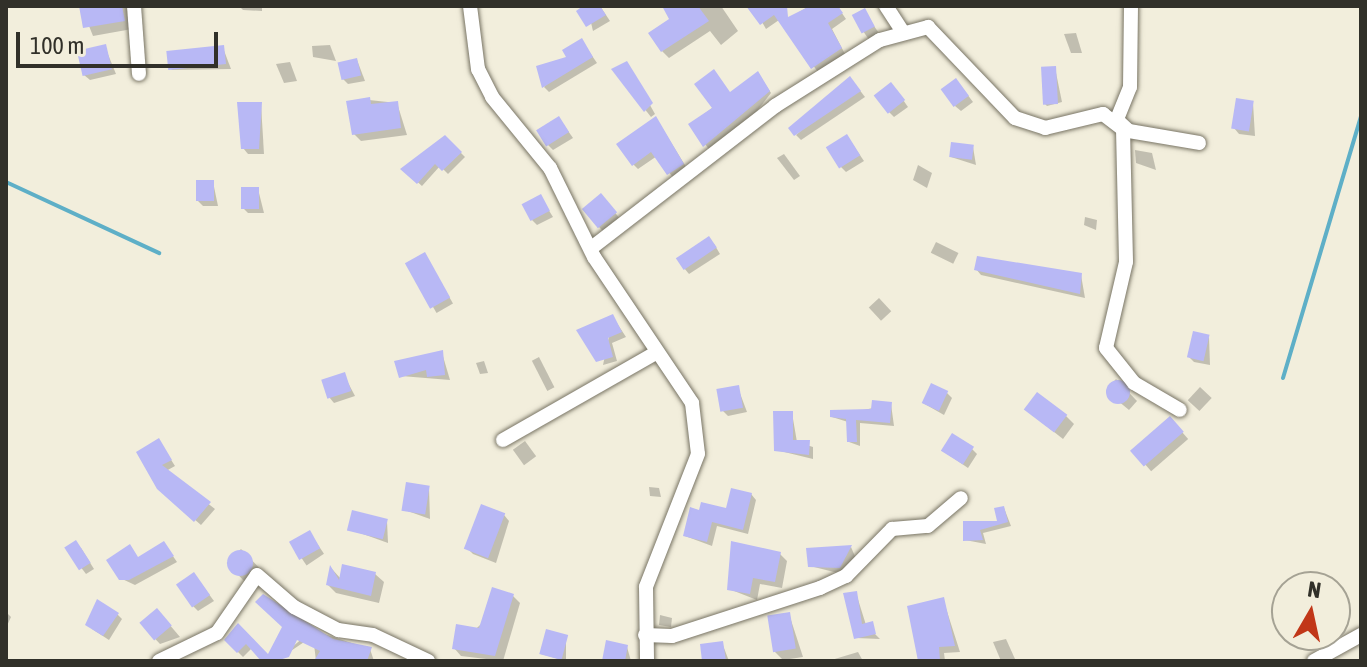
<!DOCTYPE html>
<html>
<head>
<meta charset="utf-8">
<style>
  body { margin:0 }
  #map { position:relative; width:1367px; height:667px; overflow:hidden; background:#f2eedc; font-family:"Asap Condensed",sans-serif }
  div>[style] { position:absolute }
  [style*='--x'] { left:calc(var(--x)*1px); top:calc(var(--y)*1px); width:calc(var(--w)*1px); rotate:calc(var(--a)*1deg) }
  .shadow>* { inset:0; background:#0003; transform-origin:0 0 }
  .stream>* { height:4px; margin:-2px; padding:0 2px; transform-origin:2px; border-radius:2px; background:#5eafc7 }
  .building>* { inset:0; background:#b8b8f5; transform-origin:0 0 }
  .round { border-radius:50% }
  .roads { filter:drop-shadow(0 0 2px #787464) drop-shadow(0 0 2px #787464) }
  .street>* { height:14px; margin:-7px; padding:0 7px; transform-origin:7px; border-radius:7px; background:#fff }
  span { translate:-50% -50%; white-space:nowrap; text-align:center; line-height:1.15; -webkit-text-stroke:6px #f2eedc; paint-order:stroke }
  .frame { position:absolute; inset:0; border:8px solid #313029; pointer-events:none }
  .north { position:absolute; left:1271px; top:571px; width:80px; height:80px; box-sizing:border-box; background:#f2eedc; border:2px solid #a5a294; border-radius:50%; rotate:9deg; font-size:22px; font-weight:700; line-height:32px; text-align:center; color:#313029 }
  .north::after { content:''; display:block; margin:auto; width:28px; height:36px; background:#c13718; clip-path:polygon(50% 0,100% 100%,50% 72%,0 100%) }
  .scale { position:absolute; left:16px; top:32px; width:202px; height:36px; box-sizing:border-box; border:4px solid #313029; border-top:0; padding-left:10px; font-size:24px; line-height:28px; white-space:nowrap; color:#313029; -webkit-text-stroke:6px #f2eedc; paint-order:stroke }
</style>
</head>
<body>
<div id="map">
  <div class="shadow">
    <i style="clip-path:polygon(81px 6px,127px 6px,132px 29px,93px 36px)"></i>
    <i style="clip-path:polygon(239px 6px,262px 6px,262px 11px,243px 10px)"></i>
    <i style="clip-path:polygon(587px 6px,600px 6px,610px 21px,593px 31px)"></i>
    <i style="clip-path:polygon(664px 6px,721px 6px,738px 31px,721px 45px,710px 31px,669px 58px,662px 51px,672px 19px)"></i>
    <i style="clip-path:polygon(753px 6px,779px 6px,788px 19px,809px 6px,837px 6px,846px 19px,832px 29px,845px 54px,818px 72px,779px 20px,766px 29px)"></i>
    <i style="left:864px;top:11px;width:27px;height:12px;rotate:56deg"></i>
    <i style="clip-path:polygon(1076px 33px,1082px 53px,1071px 53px,1064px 34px)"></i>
    <i style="clip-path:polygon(582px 41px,597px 63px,549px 92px,544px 87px)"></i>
    <i style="clip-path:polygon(330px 45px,336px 61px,313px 57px,312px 46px)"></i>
    <i style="clip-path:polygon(105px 47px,116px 74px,90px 80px,84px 75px)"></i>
    <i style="clip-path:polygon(223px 48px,231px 69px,170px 70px)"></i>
    <i style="clip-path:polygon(357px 60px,365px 81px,348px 84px,343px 79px)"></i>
    <i style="clip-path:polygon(290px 62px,297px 81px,284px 83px,276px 64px)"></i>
    <i style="clip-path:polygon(627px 64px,655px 114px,651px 117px,614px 70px)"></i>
    <i style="clip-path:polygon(1055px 68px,1062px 102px,1047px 106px,1045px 104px)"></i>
    <i style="clip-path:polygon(758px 73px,771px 93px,745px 126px,710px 151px,691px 124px)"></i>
    <i style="clip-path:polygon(855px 84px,865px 97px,801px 140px,796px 135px)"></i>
    <i style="clip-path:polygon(961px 86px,973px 102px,961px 111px,955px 106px)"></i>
    <i style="clip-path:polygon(896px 90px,908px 107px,894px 117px,889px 112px)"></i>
    <i style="clip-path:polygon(369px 100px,397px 103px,407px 135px,361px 141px,354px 134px)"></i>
    <i style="clip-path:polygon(1253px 103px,1255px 136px,1239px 134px,1234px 128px)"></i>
    <i style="clip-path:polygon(261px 104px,264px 154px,248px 154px,243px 148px)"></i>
    <i style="clip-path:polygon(559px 118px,573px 138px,553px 150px,547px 144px)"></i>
    <i style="clip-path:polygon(656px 118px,688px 170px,674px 179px,657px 156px,638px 169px,633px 164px)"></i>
    <i style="clip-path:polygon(847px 136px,864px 161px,846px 172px,840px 166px)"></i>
    <i style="clip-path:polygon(445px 137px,465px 157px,448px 174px,440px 166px,422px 186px,403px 169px)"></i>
    <i style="clip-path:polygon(973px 147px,976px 165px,951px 157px)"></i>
    <i style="clip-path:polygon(1135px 150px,1152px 153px,1156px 170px,1136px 163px)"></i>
    <i style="clip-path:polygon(784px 154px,800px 176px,794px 180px,777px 158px)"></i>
    <i style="clip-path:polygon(918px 165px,932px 173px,927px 188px,913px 180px)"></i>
    <i style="clip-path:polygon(213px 182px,218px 206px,203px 206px,198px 201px)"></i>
    <i style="clip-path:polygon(258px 189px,264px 213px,248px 213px,243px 208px)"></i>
    <i style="clip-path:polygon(540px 196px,553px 217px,537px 225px,532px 220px)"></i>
    <i style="clip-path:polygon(606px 201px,620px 219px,603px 231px,598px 226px)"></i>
    <i style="clip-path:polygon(1085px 217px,1097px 220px,1096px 230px,1084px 225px)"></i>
    <i style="left:936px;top:242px;width:25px;height:12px;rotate:26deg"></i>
    <i style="clip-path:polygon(714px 244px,720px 254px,689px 274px,684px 268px)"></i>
    <i style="left:425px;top:255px;width:56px;height:19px;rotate:60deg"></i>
    <i style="clip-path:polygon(976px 269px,1081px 275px,1085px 298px,981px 275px)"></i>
    <i style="left:879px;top:298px;width:18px;height:14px;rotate:47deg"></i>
    <i style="clip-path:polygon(613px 317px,626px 337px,612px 343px,617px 361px,603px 365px)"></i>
    <i style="clip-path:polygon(1209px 337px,1210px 365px,1194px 362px,1189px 357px)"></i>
    <i style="clip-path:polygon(442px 353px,450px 380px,401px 376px)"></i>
    <i style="left:539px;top:357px;width:34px;height:8px;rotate:63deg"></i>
    <i style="clip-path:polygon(484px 361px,488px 373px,480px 374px,476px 363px)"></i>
    <i style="clip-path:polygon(344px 375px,355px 396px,334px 403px,329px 397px)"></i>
    <i style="clip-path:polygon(1116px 379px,1137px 401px,1129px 410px,1106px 391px)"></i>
    <i style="left:1200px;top:387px;width:16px;height:18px;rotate:43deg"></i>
    <i style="clip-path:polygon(738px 388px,747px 412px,728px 416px,723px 411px)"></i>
    <i style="clip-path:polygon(947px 393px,952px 398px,944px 415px,923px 403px)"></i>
    <i style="clip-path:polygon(891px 404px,894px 426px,860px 423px,860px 446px,849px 442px,848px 422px,832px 417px)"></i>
    <i style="clip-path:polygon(1026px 410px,1066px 416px,1074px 424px,1063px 439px)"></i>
    <i style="clip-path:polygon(792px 413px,797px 442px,813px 447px,813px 459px,776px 450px)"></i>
    <i style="left:1175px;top:424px;width:20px;height:49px;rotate:49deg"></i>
    <i style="clip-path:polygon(159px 441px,175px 466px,166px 471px,215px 509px,201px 525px,165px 494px)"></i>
    <i style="left:525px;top:441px;width:19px;height:15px;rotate:54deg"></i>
    <i style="clip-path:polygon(972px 449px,977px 454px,968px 468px,943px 451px)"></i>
    <i style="clip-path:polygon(649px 487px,659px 488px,661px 497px,650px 496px)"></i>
    <i style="clip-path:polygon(429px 488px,430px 519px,402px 509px)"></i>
    <i style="clip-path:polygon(751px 494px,756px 500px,748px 534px,717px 526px,712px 546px,685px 536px,700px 512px,728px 510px)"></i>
    <i style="clip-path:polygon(1004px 508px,1011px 526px,983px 533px,986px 544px,965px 540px,965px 523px,1000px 522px)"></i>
    <i style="clip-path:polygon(504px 515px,509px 521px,496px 563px,473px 554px,467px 548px)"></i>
    <i style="clip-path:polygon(387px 521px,388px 543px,349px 529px)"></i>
    <i style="left:310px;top:533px;width:25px;height:21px;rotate:56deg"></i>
    <i style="clip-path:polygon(164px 543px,177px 562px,135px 585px,120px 578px)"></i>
    <i style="clip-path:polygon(851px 547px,857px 561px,842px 574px,810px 566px)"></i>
    <i style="clip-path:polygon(81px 548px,94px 569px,86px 574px,67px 549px)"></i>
    <i style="left:241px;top:549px;width:29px;height:20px;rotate:46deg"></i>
    <i style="clip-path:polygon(780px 554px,787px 561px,782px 588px,760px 584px,757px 600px,729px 589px)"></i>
    <i style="clip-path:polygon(332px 569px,341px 579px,375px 574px,384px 582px,379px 603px,336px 593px,328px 585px)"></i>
    <i style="clip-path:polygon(194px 574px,214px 601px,198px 611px,193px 606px)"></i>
    <i style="clip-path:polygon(856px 593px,866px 625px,880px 639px,856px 638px)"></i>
    <i style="clip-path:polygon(513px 596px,520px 603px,503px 661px,461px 656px,454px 648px)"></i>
    <i style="clip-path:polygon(943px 599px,960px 652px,944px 653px,945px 661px,920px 661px)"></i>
    <i style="clip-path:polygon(6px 612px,11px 617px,6px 628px)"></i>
    <i style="clip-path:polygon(117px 614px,122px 619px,109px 640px,92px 629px)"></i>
    <i style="clip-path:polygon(789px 614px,803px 657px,783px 660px,774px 651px)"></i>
    <i style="clip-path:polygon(660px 615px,672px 618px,671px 627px,659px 625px)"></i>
    <i style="clip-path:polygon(163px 617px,180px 637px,160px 644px,145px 628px)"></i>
    <i style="clip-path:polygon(238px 626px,269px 657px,309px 628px,273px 661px,263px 661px,252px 648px,243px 657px,226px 640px)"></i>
    <i style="clip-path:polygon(312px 630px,370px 649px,374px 661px,316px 661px,313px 636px,276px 661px)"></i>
    <i style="clip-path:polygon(566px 637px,566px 661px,541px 654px)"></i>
    <i style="clip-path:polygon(1006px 639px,1015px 659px,1001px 661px,993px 642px)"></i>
    <i style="clip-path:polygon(722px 643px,729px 661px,703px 661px)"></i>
    <i style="clip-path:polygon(627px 647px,631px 661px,604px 661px)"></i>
    <i style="clip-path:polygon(858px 652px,863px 661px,828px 661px)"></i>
  </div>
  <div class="stream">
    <i style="--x:6;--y:182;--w:169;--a:24.9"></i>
    <i style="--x:1283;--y:378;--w:273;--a:-73.4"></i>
  </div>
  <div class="building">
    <i style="clip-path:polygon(79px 6px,122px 6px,125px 21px,83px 28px)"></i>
    <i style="clip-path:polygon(583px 6px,600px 6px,606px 15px,586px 27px,576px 11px)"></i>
    <i style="clip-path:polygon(662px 6px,698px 6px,709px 21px,661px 52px,648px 33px,669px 19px)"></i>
    <i style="clip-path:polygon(746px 6px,787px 6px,788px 17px,810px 6px,838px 6px,843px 13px,828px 23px,842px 48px,811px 69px,774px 15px,760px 25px)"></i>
    <i style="left:865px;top:8px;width:21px;height:15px;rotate:62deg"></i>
    <i style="clip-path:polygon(582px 38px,593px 57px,542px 88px,536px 66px,566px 57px,562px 50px)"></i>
    <i style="left:106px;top:44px;width:26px;height:30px;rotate:77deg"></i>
    <i style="left:224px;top:45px;width:19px;height:58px;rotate:84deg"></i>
    <i style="left:357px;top:58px;width:18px;height:20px;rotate:77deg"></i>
    <i style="clip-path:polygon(627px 61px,653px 103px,644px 112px,611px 69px)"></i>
    <i style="left:1056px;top:66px;width:38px;height:15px;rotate:87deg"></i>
    <i style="clip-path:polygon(714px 69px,730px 92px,758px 71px,770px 91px,703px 147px,688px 124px,712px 108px,694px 84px)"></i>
    <i style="clip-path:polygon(850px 76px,861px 91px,794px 136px,788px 128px)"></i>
    <i style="left:956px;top:78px;width:22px;height:19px;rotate:54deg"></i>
    <i style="left:891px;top:82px;width:23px;height:22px;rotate:52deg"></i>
    <i style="clip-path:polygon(370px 97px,371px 104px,398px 101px,401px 128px,352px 135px,346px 101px)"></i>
    <i style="left:1236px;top:98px;width:18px;height:31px;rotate:9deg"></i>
    <i style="clip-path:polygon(237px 102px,262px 102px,259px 149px,241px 149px)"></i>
    <i style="left:559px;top:116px;width:19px;height:27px;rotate:58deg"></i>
    <i style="clip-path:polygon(656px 116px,684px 164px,667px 175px,651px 152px,632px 166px,616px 144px)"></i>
    <i style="left:847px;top:134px;width:25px;height:25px;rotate:58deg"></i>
    <i style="clip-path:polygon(445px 135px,462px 152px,442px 171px,435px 164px,417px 184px,400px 169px)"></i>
    <i style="left:951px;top:142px;width:23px;height:15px;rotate:7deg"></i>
    <i style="left:196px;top:180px;width:18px;height:21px"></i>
    <i style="left:241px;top:187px;width:18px;height:22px"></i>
    <i style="left:601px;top:193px;width:25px;height:25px;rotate:50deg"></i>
    <i style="left:541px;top:194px;width:19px;height:22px;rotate:62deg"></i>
    <i style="left:709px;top:236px;width:14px;height:40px;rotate:56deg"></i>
    <i style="left:425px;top:252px;width:52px;height:23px;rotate:61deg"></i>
    <i style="clip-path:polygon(977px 256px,1082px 273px,1080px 294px,974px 270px)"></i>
    <i style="clip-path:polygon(613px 314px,622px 332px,608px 338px,613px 357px,596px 362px,576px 330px)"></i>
    <i style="left:1193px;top:331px;width:17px;height:27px;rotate:13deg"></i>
    <i style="clip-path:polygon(443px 350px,445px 375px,427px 377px,426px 370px,399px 378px,394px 361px)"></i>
    <i style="left:345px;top:372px;width:20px;height:25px;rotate:72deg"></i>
    <i class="round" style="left:1106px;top:380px;width:24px;height:24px"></i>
    <i style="left:931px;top:383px;width:19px;height:22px;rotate:25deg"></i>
    <i style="left:739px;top:385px;width:23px;height:23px;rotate:80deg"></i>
    <i style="left:1037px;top:392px;width:38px;height:22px;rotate:37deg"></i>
    <i style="clip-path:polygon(872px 400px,892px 402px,890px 423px,856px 420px,857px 442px,847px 442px,846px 419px,830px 417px,830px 410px,871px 409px)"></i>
    <i style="clip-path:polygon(773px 411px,793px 411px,793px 440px,810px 440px,809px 455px,774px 451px)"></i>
    <i style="left:1170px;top:416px;width:21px;height:53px;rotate:49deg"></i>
    <i style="left:952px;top:433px;width:26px;height:21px;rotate:32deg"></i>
    <i style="clip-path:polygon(159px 438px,172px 460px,162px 465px,211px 502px,194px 522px,157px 489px,136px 452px)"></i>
    <i style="left:406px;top:482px;width:24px;height:29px;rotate:9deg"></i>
    <i style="clip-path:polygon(731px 488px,752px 493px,743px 530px,712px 522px,707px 542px,683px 536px,690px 507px,699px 510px,701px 502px,726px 508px)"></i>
    <i style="left:481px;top:504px;width:26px;height:48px;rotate:21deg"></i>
    <i style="clip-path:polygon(1004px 506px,1008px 522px,980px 530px,983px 540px,963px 541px,963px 521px,997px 521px,994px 508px)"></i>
    <i style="left:352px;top:510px;width:37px;height:21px;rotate:14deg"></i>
    <i style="left:310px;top:530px;width:21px;height:24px;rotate:61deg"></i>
    <i style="left:76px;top:540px;width:27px;height:14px;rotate:57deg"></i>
    <i style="clip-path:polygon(164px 541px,174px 556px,129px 580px,119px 580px,106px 560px,130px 544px,138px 557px)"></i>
    <i style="clip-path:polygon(731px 541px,781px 552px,775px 582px,753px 578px,750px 594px,727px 590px)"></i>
    <i style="clip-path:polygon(852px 545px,840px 568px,808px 567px,806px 548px)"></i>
    <i class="round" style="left:227px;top:550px;width:26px;height:26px"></i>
    <i style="clip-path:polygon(342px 564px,376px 572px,371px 596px,326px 585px,330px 565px,339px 580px)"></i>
    <i style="left:194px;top:572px;width:28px;height:22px;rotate:55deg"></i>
    <i style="clip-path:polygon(492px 587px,514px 594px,495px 656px,452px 649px,456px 624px,479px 628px)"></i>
    <i style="clip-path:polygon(857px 591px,862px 624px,873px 621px,876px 634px,854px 639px,843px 593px)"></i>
    <i style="clip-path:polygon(263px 594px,333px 639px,372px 647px,367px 661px,314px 661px,320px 651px,297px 640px,289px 657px,276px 661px,261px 661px,246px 644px,237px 653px,224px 640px,238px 623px,268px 654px,282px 627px,255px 602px)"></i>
    <i style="clip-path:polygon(944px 597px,955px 646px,939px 647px,940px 661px,918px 661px,907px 606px)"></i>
    <i style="clip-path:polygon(97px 599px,119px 613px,103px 636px,85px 625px)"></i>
    <i style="left:157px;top:608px;width:23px;height:23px;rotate:50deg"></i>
    <i style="left:790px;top:612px;width:37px;height:23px;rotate:81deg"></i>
    <i style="left:546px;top:629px;width:23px;height:26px;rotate:15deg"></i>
    <i style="clip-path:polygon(606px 640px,628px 645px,625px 661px,602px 661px)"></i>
    <i style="clip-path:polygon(723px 641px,726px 661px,702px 661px,700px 644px)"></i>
  </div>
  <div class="roads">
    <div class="street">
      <i style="--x:134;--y:6;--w:68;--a:85.8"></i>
      <i style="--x:470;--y:6;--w:64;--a:82.8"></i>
      <i style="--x:478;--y:69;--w:31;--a:63"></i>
      <i style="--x:492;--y:97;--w:92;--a:50.8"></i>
      <i style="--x:550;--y:168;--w:99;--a:63.7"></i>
      <i style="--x:594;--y:257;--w:176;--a:56.1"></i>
      <i style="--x:692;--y:403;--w:51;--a:83.3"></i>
      <i style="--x:698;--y:454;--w:143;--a:111.4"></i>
      <i style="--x:646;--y:587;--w:74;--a:89.2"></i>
      <i style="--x:886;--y:6;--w:30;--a:57"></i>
      <i style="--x:1131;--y:6;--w:81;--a:90.7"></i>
      <i style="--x:1130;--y:87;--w:35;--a:112"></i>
      <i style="--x:1117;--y:120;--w:16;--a:43"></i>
      <i style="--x:1129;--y:131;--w:71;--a:9.7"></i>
      <i style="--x:594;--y:246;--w:229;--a:-37.7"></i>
      <i style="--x:775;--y:106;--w:124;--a:-32.2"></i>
      <i style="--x:880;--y:40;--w:50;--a:-15.2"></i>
      <i style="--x:928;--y:27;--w:126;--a:46.3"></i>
      <i style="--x:1015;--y:118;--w:32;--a:18"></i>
      <i style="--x:1045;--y:128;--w:60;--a:-13.6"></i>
      <i style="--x:1103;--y:114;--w:25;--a:37"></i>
      <i style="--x:1123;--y:129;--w:133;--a:88.7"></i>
      <i style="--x:1126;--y:262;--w:88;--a:103.1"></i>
      <i style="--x:1106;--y:348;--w:45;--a:51.3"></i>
      <i style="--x:1134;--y:383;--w:53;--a:30.4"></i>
      <i style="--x:503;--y:440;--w:174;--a:-29.7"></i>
      <i style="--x:645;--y:635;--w:27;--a:2"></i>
      <i style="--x:672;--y:636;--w:156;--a:-18"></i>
      <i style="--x:820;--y:588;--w:29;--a:-25"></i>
      <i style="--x:846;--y:576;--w:66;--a:-45.6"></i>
      <i style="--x:892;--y:529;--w:36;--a:-5"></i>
      <i style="--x:928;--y:526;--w:43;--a:-40.3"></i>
      <i style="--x:159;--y:661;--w:64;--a:-25.8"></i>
      <i style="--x:217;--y:633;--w:70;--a:-55.4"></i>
      <i style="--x:257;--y:575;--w:49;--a:40.9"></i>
      <i style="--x:294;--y:607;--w:50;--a:27.6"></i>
      <i style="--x:338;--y:630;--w:35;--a:8"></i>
      <i style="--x:373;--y:635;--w:61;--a:25.3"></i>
      <i style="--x:1314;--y:661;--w:54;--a:-29"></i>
    </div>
  </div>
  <div class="frame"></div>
  <div class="north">N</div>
  <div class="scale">100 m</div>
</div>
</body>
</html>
